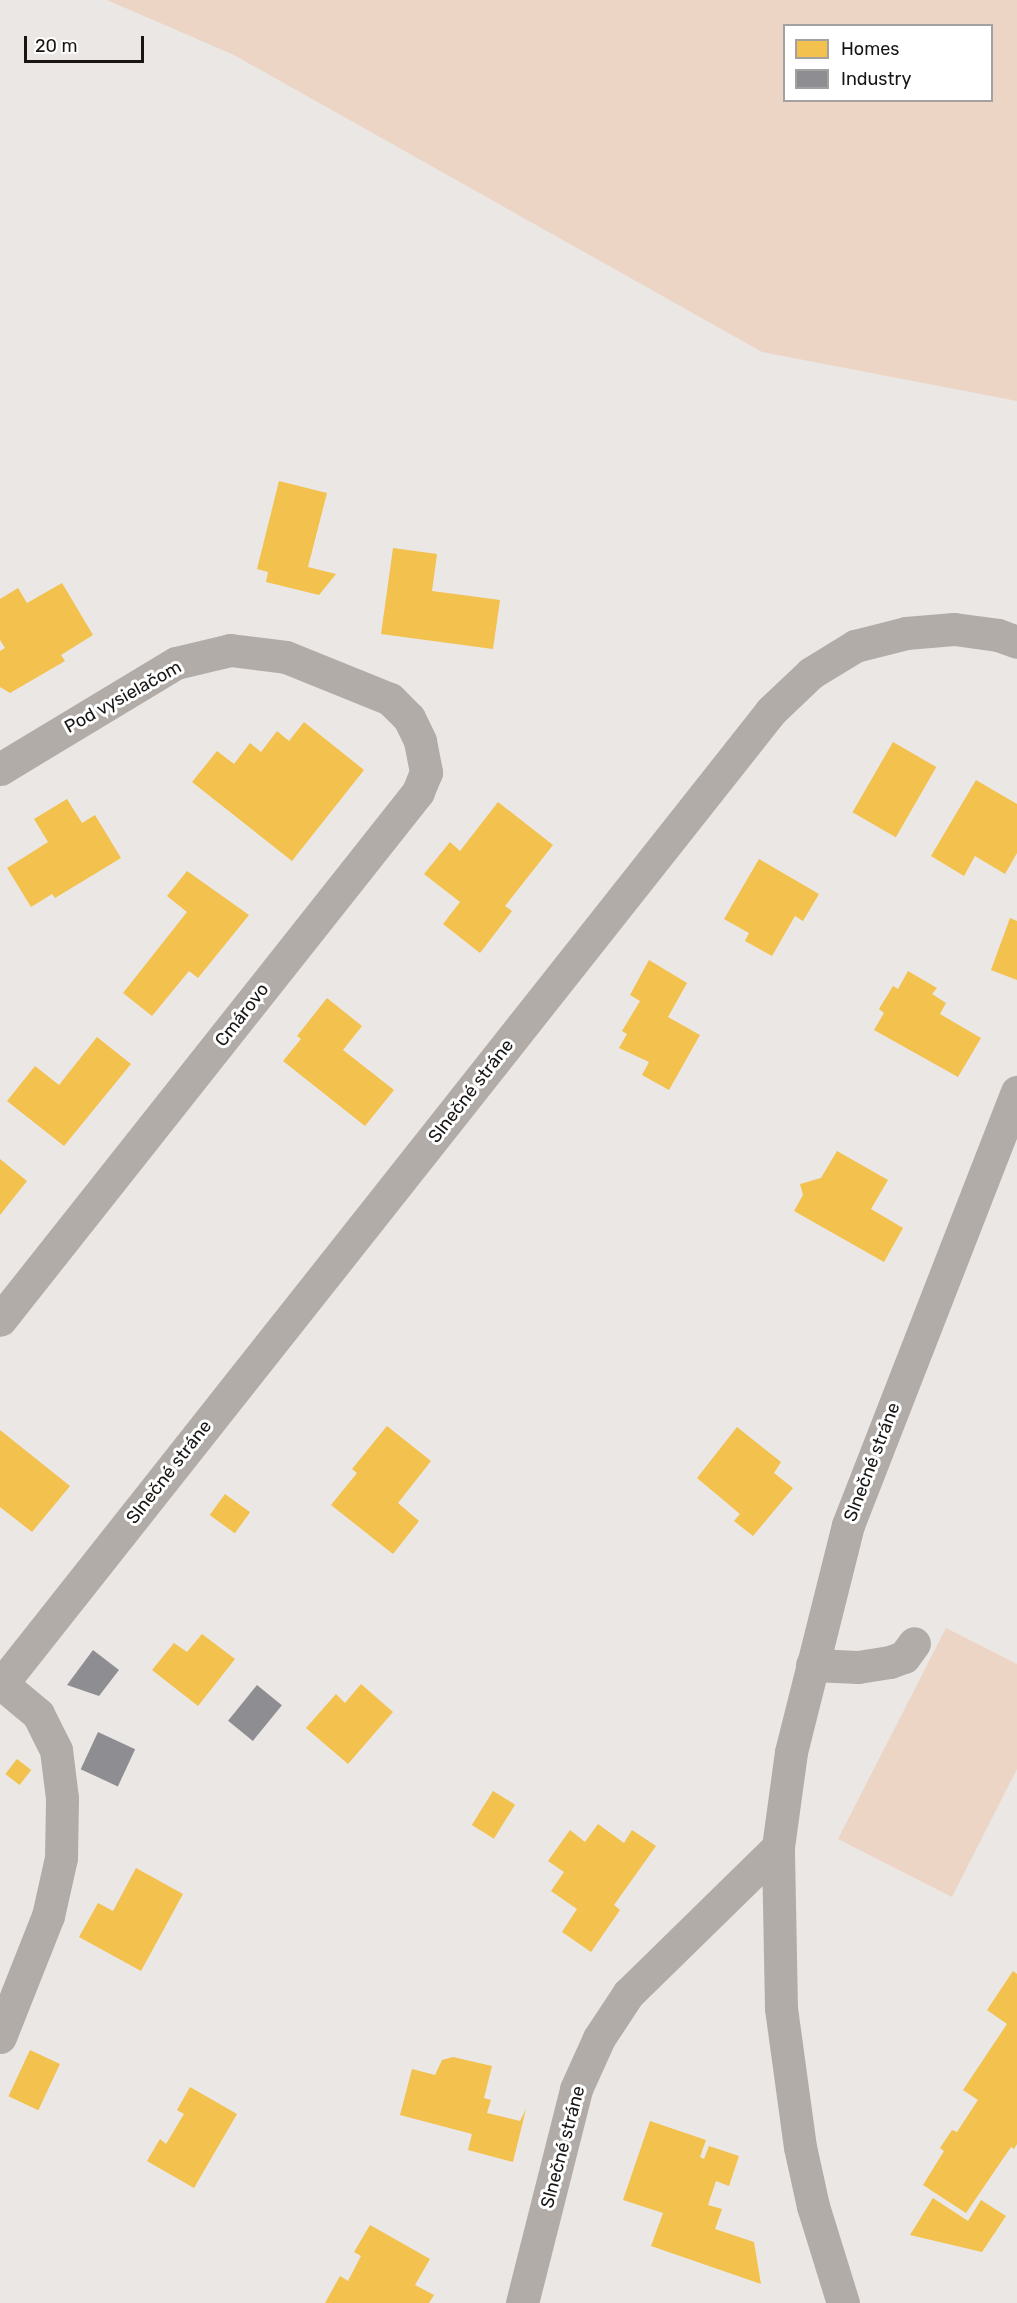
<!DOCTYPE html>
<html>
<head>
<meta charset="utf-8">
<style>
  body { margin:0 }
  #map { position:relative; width:1017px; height:2303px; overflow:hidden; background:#eae7e5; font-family:Rubik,sans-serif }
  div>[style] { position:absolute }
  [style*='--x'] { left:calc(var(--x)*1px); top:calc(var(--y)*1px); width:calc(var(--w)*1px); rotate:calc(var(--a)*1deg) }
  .green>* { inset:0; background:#ecd5c4 }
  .homes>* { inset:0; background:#f2c14e; transform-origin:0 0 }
  .industry>* { inset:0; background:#8d8d92; transform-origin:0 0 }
  .minor>* { height:33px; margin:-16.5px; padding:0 16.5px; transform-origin:16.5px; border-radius:16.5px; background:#b2aca9 }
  span { translate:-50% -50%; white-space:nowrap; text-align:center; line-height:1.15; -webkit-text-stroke:6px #fff; paint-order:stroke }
  .street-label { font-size:18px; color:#181615 }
  .legend { position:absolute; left:783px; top:24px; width:210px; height:78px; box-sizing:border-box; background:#fff; border:2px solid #a3a2a1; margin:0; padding:8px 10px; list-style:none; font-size:18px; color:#181615 }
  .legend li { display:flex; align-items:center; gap:12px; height:30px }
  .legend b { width:30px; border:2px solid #a3a2a1 }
  .scale { position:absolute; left:24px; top:36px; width:120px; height:27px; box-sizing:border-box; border:3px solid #181615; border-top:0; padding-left:8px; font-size:18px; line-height:21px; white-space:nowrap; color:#181615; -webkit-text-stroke:4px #fff; paint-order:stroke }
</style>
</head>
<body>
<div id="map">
  <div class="green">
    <i style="clip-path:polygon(evenodd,107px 0,1017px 0,1017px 401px,762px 352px,234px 55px,107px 0,784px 26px,992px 26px,992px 100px,784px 100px,784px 26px)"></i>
    <i style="clip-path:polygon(946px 1628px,1017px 1664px,1017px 1769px,952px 1897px,838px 1839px)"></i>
  </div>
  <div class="homes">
    <i style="clip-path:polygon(279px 481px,327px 493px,308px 567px,336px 574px,319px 595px,266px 582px,268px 572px,257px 569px)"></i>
    <i style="clip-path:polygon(393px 548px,437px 554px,432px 591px,500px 600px,493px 649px,381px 634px)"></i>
    <i style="clip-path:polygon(62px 583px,93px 635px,61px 655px,65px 661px,10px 693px,0 687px,0 651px,5px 648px,0 640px,0 599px,18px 588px,27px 603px)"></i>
    <i style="clip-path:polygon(304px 722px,364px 770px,292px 861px,192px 782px,217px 751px,234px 764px,250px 743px,261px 752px,277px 731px,289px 741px)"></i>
    <i style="left:893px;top:742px;width:50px;height:81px;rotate:30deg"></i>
    <i style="clip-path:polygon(976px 780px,1017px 804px,1017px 853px,1005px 874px,975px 856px,964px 876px,931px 856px)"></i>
    <i style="clip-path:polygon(67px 799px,82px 823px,95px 815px,121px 858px,55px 898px,52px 894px,31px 907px,7px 868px,48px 842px,34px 819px)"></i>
    <i style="clip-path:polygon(498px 802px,553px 845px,505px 906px,512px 911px,480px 953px,443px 924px,460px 902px,424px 874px,450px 842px,460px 851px)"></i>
    <i style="clip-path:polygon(759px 859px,819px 894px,803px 921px,795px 916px,772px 956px,745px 941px,749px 933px,724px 919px)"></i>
    <i style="clip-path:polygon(187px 871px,249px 915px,198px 978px,189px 971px,152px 1016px,123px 993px,187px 912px,167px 896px)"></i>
    <i style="clip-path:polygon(1010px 918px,1017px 921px,1017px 980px,991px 970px)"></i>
    <i style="clip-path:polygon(649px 960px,687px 983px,668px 1017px,700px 1035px,669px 1090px,642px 1075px,649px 1062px,619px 1048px,627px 1034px,622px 1031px,640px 1001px,630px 995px)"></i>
    <i style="clip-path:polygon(908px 971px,937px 988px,932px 994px,946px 1003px,940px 1014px,981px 1038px,958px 1077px,874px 1030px,884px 1013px,879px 1009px,893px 986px,898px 989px)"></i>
    <i style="clip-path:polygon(327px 998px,362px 1026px,343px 1050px,394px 1090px,365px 1126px,283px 1061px,301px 1039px,297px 1036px)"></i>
    <i style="clip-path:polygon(97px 1037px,131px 1064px,64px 1146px,7px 1101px,35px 1066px,59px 1085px)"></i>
    <i style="clip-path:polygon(837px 1151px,888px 1180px,871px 1209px,903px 1228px,884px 1262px,794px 1211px,803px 1195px,800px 1184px,821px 1178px)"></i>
    <i style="clip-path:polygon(0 1159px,27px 1181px,0 1215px)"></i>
    <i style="clip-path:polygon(387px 1426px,431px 1461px,398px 1503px,419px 1521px,393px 1554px,331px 1505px,357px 1473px,352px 1469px)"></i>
    <i style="clip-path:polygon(737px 1427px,781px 1462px,774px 1473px,793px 1488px,753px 1536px,734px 1521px,740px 1514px,697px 1478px)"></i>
    <i style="clip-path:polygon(0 1430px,70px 1486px,32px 1532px,0 1507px)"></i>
    <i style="left:225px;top:1494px;width:31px;height:26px;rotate:36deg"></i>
    <i style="clip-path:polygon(202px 1634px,235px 1659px,198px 1706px,152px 1670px,174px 1643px,187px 1652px)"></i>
    <i style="clip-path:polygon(361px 1684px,393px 1712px,348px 1764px,306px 1728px,336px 1694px,345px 1703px)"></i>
    <i style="left:17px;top:1759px;width:18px;height:19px;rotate:38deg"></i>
    <i style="left:493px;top:1791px;width:26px;height:40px;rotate:32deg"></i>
    <i style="clip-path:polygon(598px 1824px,624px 1843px,632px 1830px,656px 1846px,614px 1905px,620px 1910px,591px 1952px,562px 1932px,577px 1909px,551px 1891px,564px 1872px,548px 1861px,570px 1830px,585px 1842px)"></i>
    <i style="clip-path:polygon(136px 1868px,183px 1894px,141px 1971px,79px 1937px,98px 1903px,113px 1911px)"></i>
    <i style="clip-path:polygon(1013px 1971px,1017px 1974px,1017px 2144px,1014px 2149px,1011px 2147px,966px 2213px,923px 2185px,944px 2151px,940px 2148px,952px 2130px,957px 2132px,978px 2100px,963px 2090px,1007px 2024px,987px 2010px)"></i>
    <i style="left:30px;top:2050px;width:33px;height:51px;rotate:25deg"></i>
    <i style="clip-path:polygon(453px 2057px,492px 2066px,484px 2098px,491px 2100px,487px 2113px,520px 2121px,526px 2109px,513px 2162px,468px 2150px,472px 2134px,400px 2115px,412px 2069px,435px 2075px,442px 2060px)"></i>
    <i style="clip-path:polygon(190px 2087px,237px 2114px,194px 2188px,147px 2161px,160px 2139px,166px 2144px,184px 2114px,177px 2110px)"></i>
    <i style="clip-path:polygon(650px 2121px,706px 2140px,700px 2157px,704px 2159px,709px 2146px,739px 2156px,729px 2186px,716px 2181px,708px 2205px,722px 2209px,715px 2229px,754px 2242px,761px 2284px,651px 2246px,663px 2213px,623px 2200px)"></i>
    <i style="clip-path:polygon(933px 2198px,968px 2221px,981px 2200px,1006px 2216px,982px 2252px,910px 2235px)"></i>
    <i style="clip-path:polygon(370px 2225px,430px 2259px,415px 2285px,434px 2295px,429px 2303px,325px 2303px,340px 2276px,348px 2281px,361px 2256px,354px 2252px)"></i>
  </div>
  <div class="industry">
    <i style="clip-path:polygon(93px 1650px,119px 1670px,99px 1696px,67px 1685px)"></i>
    <i style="left:257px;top:1685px;width:32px;height:46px;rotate:39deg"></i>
    <i style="left:98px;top:1732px;width:41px;height:41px;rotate:25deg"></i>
  </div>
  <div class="minor">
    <i style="--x:0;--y:769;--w:205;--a:-31.1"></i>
    <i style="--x:176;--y:663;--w:56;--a:-13.5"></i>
    <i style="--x:230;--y:650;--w:56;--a:7.1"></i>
    <i style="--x:286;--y:657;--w:112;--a:22"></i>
    <i style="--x:390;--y:699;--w:27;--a:45"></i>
    <i style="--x:409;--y:718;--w:25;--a:64"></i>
    <i style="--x:420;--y:741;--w:32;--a:79"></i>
    <i style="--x:426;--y:772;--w:22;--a:112"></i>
    <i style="--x:418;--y:792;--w:673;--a:128.37"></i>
    <i style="--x:812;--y:1665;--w:46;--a:2.5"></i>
    <i style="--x:858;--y:1667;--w:32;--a:-9"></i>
    <i style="--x:890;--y:1662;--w:15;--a:-20"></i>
    <i style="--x:904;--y:1657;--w:17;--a:-54"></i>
    <i style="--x:0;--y:1686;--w:1243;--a:-51.66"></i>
    <i style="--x:771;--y:711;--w:55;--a:-43.5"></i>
    <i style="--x:811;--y:673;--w:52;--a:-31.5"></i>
    <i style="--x:855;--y:646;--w:53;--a:-14.3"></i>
    <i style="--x:906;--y:633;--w:48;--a:-4.8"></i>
    <i style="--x:954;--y:629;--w:44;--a:7.8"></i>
    <i style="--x:998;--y:635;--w:20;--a:20"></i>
    <i style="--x:0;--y:2037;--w:130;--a:-68.4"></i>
    <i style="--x:48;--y:1916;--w:59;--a:-77.4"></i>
    <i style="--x:61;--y:1858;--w:60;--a:-89"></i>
    <i style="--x:62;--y:1798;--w:48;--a:-97.1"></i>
    <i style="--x:56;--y:1750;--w:40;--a:-116.6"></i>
    <i style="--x:38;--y:1714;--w:47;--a:-140.2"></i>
    <i style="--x:522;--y:2303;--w:221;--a:-75.8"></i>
    <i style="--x:576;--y:2089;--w:56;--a:-65.7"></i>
    <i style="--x:599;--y:2038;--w:53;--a:-56.6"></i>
    <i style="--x:628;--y:1994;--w:210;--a:-44.4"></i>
    <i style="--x:843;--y:2303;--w:102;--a:-107.2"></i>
    <i style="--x:813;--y:2206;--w:60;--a:-102.4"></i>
    <i style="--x:800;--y:2147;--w:140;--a:-97.8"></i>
    <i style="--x:781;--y:2008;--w:161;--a:-91.1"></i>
    <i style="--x:778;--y:1847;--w:96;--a:-82.2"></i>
    <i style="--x:791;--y:1752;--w:234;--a:-75.9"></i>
    <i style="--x:848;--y:1525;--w:465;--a:-68.7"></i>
  </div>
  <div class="street-label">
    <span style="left:123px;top:697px;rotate:-29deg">Pod vysielačom</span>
    <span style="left:242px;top:1015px;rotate:-52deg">Cmárovo</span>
    <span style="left:471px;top:1091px;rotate:-52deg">Slnečné stráne</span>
    <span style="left:872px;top:1462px;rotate:-69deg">Slnečné stráne</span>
    <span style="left:169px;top:1472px;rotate:-52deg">Slnečné stráne</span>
    <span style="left:563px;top:2147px;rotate:-75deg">Slnečné stráne</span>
  </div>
  <ul class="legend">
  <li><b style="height:16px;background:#f2c14e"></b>Homes</li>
  <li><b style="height:16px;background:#8d8d92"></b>Industry</li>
  </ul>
  <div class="scale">20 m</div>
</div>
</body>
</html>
